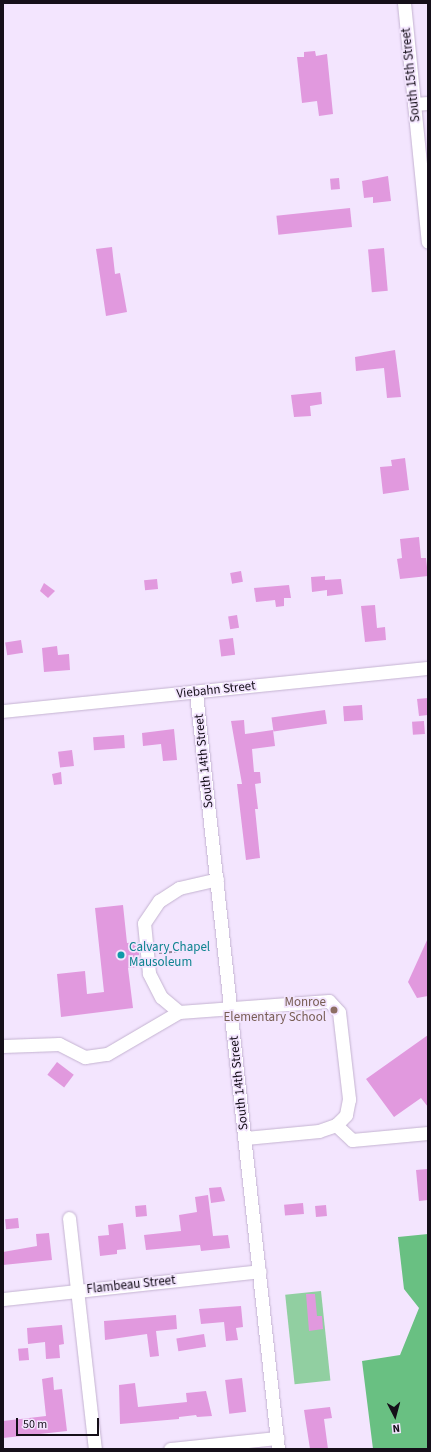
<!DOCTYPE html>
<html>
<head>
<meta charset="utf-8">
<style>
  body { margin:0 }
  #map { position:relative; width:431px; height:1452px; overflow:hidden; background:#f3e5fe; font-family:"Source Sans 3",sans-serif }
  div>[style] { position:absolute }
  [style*='--x'] { left:calc(var(--x)*1px); top:calc(var(--y)*1px); width:calc(var(--w)*1px); rotate:calc(var(--a)*1deg) }
  .green>* { inset:0; background:#91cfa1; transform-origin:0 0 }
  .forest>* { inset:0; background:#69c082 }
  .building>* { inset:0; background:#e199de; transform-origin:0 0 }
  .path>* { height:2px; margin-top:-1px; transform-origin:0; background:repeating-linear-gradient(90deg,#92889a 0 3px,transparent 0 5px) }
  .roads { filter:drop-shadow(0 0 1px #c4b3d1) drop-shadow(0 0 1px #c4b3d1) }
  .minor>* { height:13px; margin:-6.5px; padding:0 6.5px; transform-origin:6.5px; border-radius:6.5px; background:#fff }
  .dots>* { width:11px; height:11px; translate:-50% -50%; box-sizing:border-box; border:2px solid #f3e5fe; border-radius:50% }
  span { translate:-50% -50%; white-space:nowrap; text-align:center; line-height:1.15; -webkit-text-stroke:3.5px #f3e5fe; paint-order:stroke }
  .street-label { font-size:13px; color:#150f19 }
  .culture-label { font-size:13px; color:#0d838f }
  .left { translate:0 -50%; text-align:left }
  .education-label { font-size:13px; color:#785e54 }
  .right { translate:-100% -50%; text-align:right }
  .frame { position:absolute; inset:0; border:4px solid #150f19; pointer-events:none }
  .north { position:absolute; left:375px; top:1396px; width:40px; height:40px; -webkit-text-stroke:3px #f3e5fe; paint-order:stroke; rotate:174deg; font-size:11px; font-weight:700; line-height:16px; text-align:center; color:#150f19 }
  .north::after { content:''; display:block; margin:auto; width:14px; height:18px; background:#150f19; clip-path:polygon(50% 0,100% 100%,50% 72%,0 100%) }
  .scale { position:absolute; left:16px; top:1418px; width:83px; height:18px; box-sizing:border-box; border:2px solid #150f19; border-top:0; padding-left:5px; font-size:12px; line-height:14px; white-space:nowrap; color:#150f19; -webkit-text-stroke:3px #f3e5fe; paint-order:stroke }
</style>
</head>
<body>
<div id="map">
  <div class="green">
    <i style="left:321px;top:1291px;width:90px;height:36px;rotate:84deg"></i>
  </div>
  <div class="forest">
    <i style="clip-path:polygon(428px 1234px,428px 1449px,373px 1449px,362px 1361px,400px 1355px,419px 1308px,404px 1289px,398px 1237px)"></i>
  </div>
  <div class="building">
    <i style="clip-path:polygon(315px 51px,316px 56px,327px 54px,333px 114px,319px 116px,317px 101px,302px 103px,297px 57px,304px 57px,304px 52px)"></i>
    <i style="clip-path:polygon(388px 176px,391px 201px,373px 203px,373px 197px,364px 198px,362px 181px)"></i>
    <i style="left:339px;top:178px;width:11px;height:9px;rotate:85deg"></i>
    <i style="left:350px;top:208px;width:19px;height:74px;rotate:84deg"></i>
    <i style="clip-path:polygon(112px 247px,115px 274px,120px 273px,127px 312px,106px 316px,96px 249px)"></i>
    <i style="left:384px;top:248px;width:43px;height:16px;rotate:85deg"></i>
    <i style="clip-path:polygon(395px 350px,401px 397px,387px 398px,384px 368px,356px 371px,355px 357px)"></i>
    <i style="clip-path:polygon(321px 392px,322px 404px,310px 406px,311px 416px,294px 417px,291px 395px)"></i>
    <i style="clip-path:polygon(405px 458px,409px 490px,383px 494px,380px 467px,392px 466px,391px 460px)"></i>
    <i style="clip-path:polygon(419px 537px,421px 558px,426px 558px,428px 576px,400px 579px,397px 559px,402px 558px,400px 539px)"></i>
    <i style="left:241px;top:571px;width:11px;height:11px;rotate:80deg"></i>
    <i style="clip-path:polygon(325px 576px,325px 580px,341px 579px,343px 594px,327px 596px,327px 590px,312px 592px,311px 577px)"></i>
    <i style="left:157px;top:579px;width:10px;height:13px;rotate:84deg"></i>
    <i style="clip-path:polygon(44px 583px,55px 591px,48px 598px,40px 591px)"></i>
    <i style="clip-path:polygon(289px 585px,291px 598px,284px 598px,284px 606px,276px 607px,275px 600px,256px 602px,254px 588px)"></i>
    <i style="clip-path:polygon(375px 605px,377px 628px,385px 627px,386px 640px,365px 642px,361px 606px)"></i>
    <i style="left:237px;top:615px;width:13px;height:9px;rotate:81deg"></i>
    <i style="left:233px;top:638px;width:17px;height:14px;rotate:83deg"></i>
    <i style="left:21px;top:640px;width:13px;height:16px;rotate:81deg"></i>
    <i style="clip-path:polygon(57px 646px,58px 655px,69px 654px,70px 670px,44px 672px,42px 648px)"></i>
    <i style="clip-path:polygon(428px 698px,428px 715px,419px 716px,417px 699px)"></i>
    <i style="left:362px;top:705px;width:15px;height:19px;rotate:86deg"></i>
    <i style="left:325px;top:710px;width:14px;height:54px;rotate:82deg"></i>
    <i style="clip-path:polygon(244px 720px,245px 734px,273px 730px,275px 746px,252px 749px,254px 772px,260px 772px,261px 783px,255px 784px,258px 809px,255px 809px,260px 858px,246px 860px,237px 784px,242px 784px,231px 721px)"></i>
    <i style="left:424px;top:721px;width:13px;height:12px;rotate:86deg"></i>
    <i style="clip-path:polygon(174px 729px,177px 760px,163px 761px,161px 744px,143px 746px,142px 733px)"></i>
    <i style="left:124px;top:735px;width:13px;height:31px;rotate:86deg"></i>
    <i style="left:72px;top:750px;width:16px;height:14px;rotate:83deg"></i>
    <i style="clip-path:polygon(61px 772px,62px 784px,54px 785px,52px 774px)"></i>
    <i style="clip-path:polygon(123px 905px,127px 943px,138px 942px,140px 967px,128px 968px,133px 1008px,61px 1017px,57px 974px,85px 971px,87px 994px,104px 992px,95px 908px)"></i>
    <i style="clip-path:polygon(428px 938px,428px 996px,417px 998px,408px 982px)"></i>
    <i style="clip-path:polygon(428px 1035px,428px 1107px,421px 1098px,394px 1117px,366px 1079px)"></i>
    <i style="left:57px;top:1062px;width:21px;height:16px;rotate:37deg"></i>
    <i style="clip-path:polygon(428px 1169px,428px 1200px,419px 1201px,416px 1170px)"></i>
    <i style="clip-path:polygon(221px 1187px,225px 1201px,211px 1203px,209px 1188px)"></i>
    <i style="clip-path:polygon(208px 1195px,213px 1236px,228px 1235px,230px 1248px,201px 1251px,200px 1245px,146px 1250px,144px 1235px,181px 1231px,179px 1215px,197px 1212px,195px 1197px)"></i>
    <i style="left:303px;top:1203px;width:11px;height:19px;rotate:85deg"></i>
    <i style="left:146px;top:1205px;width:11px;height:11px;rotate:85deg"></i>
    <i style="left:326px;top:1205px;width:11px;height:11px;rotate:85deg"></i>
    <i style="left:18px;top:1218px;width:10px;height:13px;rotate:84deg"></i>
    <i style="clip-path:polygon(123px 1223px,126px 1249px,117px 1250px,117px 1254px,100px 1256px,98px 1236px,109px 1235px,108px 1225px)"></i>
    <i style="clip-path:polygon(49px 1233px,52px 1260px,3px 1265px,3px 1252px,37px 1246px,36px 1234px)"></i>
    <i style="clip-path:polygon(306px 1294px,315px 1294px,317px 1316px,322px 1316px,323px 1329px,309px 1331px)"></i>
    <i style="clip-path:polygon(241px 1306px,243px 1327px,236px 1328px,238px 1340px,226px 1341px,224px 1322px,201px 1324px,199px 1309px)"></i>
    <i style="clip-path:polygon(176px 1315px,177px 1329px,156px 1331px,159px 1356px,150px 1357px,147px 1334px,105px 1340px,104px 1321px)"></i>
    <i style="clip-path:polygon(62px 1325px,64px 1344px,59px 1345px,60px 1358px,46px 1359px,45px 1342px,28px 1344px,27px 1328px)"></i>
    <i style="left:204px;top:1334px;width:13px;height:28px;rotate:81deg"></i>
    <i style="left:28px;top:1348px;width:12px;height:10px;rotate:85deg"></i>
    <i style="clip-path:polygon(53px 1377px,54px 1390px,62px 1389px,67px 1431px,3px 1438px,3px 1421px,46px 1416px,42px 1379px)"></i>
    <i style="left:242px;top:1378px;width:34px;height:17px;rotate:83deg"></i>
    <i style="clip-path:polygon(135px 1383px,138px 1407px,187px 1402px,186px 1393px,206px 1391px,212px 1416px,197px 1417px,196px 1415px,179px 1417px,179px 1419px,120px 1424px,119px 1385px)"></i>
    <i style="clip-path:polygon(330px 1407px,332px 1418px,324px 1419px,328px 1449px,310px 1449px,304px 1410px)"></i>
  </div>
  <div class="path">
    <i style="--x:159;--y:953;--w:51;--a:-4.5"></i>
  </div>
  <div class="roads">
    <div class="minor">
      <i style="--x:404;--y:3;--w:240;--a:84.3"></i>
      <i style="--x:414;--y:104;--w:14;--a:-4"></i>
      <i style="--x:196;--y:693;--w:760;--a:83.81"></i>
      <i style="--x:3;--y:711;--w:427;--a:-5.8"></i>
      <i style="--x:179;--y:1012;--w:23;--a:-140"></i>
      <i style="--x:161;--y:997;--w:27;--a:-117"></i>
      <i style="--x:149;--y:973;--w:50;--a:-95.7"></i>
      <i style="--x:144;--y:923;--w:27;--a:-56"></i>
      <i style="--x:159;--y:901;--w:24;--a:-33"></i>
      <i style="--x:179;--y:888;--w:39;--a:-13"></i>
      <i style="--x:3;--y:1046;--w:56;--a:-2"></i>
      <i style="--x:59;--y:1044;--w:29;--a:27"></i>
      <i style="--x:85;--y:1057;--w:22;--a:-8"></i>
      <i style="--x:107;--y:1054;--w:83;--a:-30.3"></i>
      <i style="--x:179;--y:1012;--w:150;--a:-4.2"></i>
      <i style="--x:329;--y:1001;--w:15;--a:48"></i>
      <i style="--x:339;--y:1012;--w:88;--a:83.4"></i>
      <i style="--x:349;--y:1099;--w:16;--a:101"></i>
      <i style="--x:346;--y:1115;--w:14;--a:135"></i>
      <i style="--x:336;--y:1125;--w:18;--a:161"></i>
      <i style="--x:319;--y:1131;--w:74;--a:174.6"></i>
      <i style="--x:336;--y:1125;--w:22;--a:43"></i>
      <i style="--x:352;--y:1140;--w:76;--a:-5.3"></i>
      <i style="--x:69;--y:1218;--w:232;--a:83.6"></i>
      <i style="--x:3;--y:1299;--w:258;--a:-6.2"></i>
      <i style="--x:170;--y:1449;--w:108;--a:-5.9"></i>
    </div>
  </div>
  <div class="dots">
    <i style="left:121px;top:955px;background:#0f9aa8"></i>
    <i style="left:334px;top:1010px;background:#8d6e63"></i>
  </div>
  <div class="street-label">
    <span style="left:411px;top:75px;rotate:-96deg">South 15th Street</span>
    <span style="left:216px;top:690px;rotate:-6deg">Viebahn Street</span>
    <span style="left:204px;top:761px;rotate:-96deg">South 14th Street</span>
    <span style="left:239px;top:1083px;rotate:-96deg">South 14th Street</span>
    <span style="left:131px;top:1285px;rotate:-6deg">Flambeau Street</span>
  </div>
  <div class="culture-label">
    <span class="left" style="left:129px;top:955px">Calvary Chapel<br>Mausoleum</span>
  </div>
  <div class="education-label">
    <span class="right" style="left:326px;top:1010px">Monroe<br>Elementary School</span>
  </div>
  <div class="frame"></div>
  <div class="north">N</div>
  <div class="scale">50 m</div>
</div>
</body>
</html>
